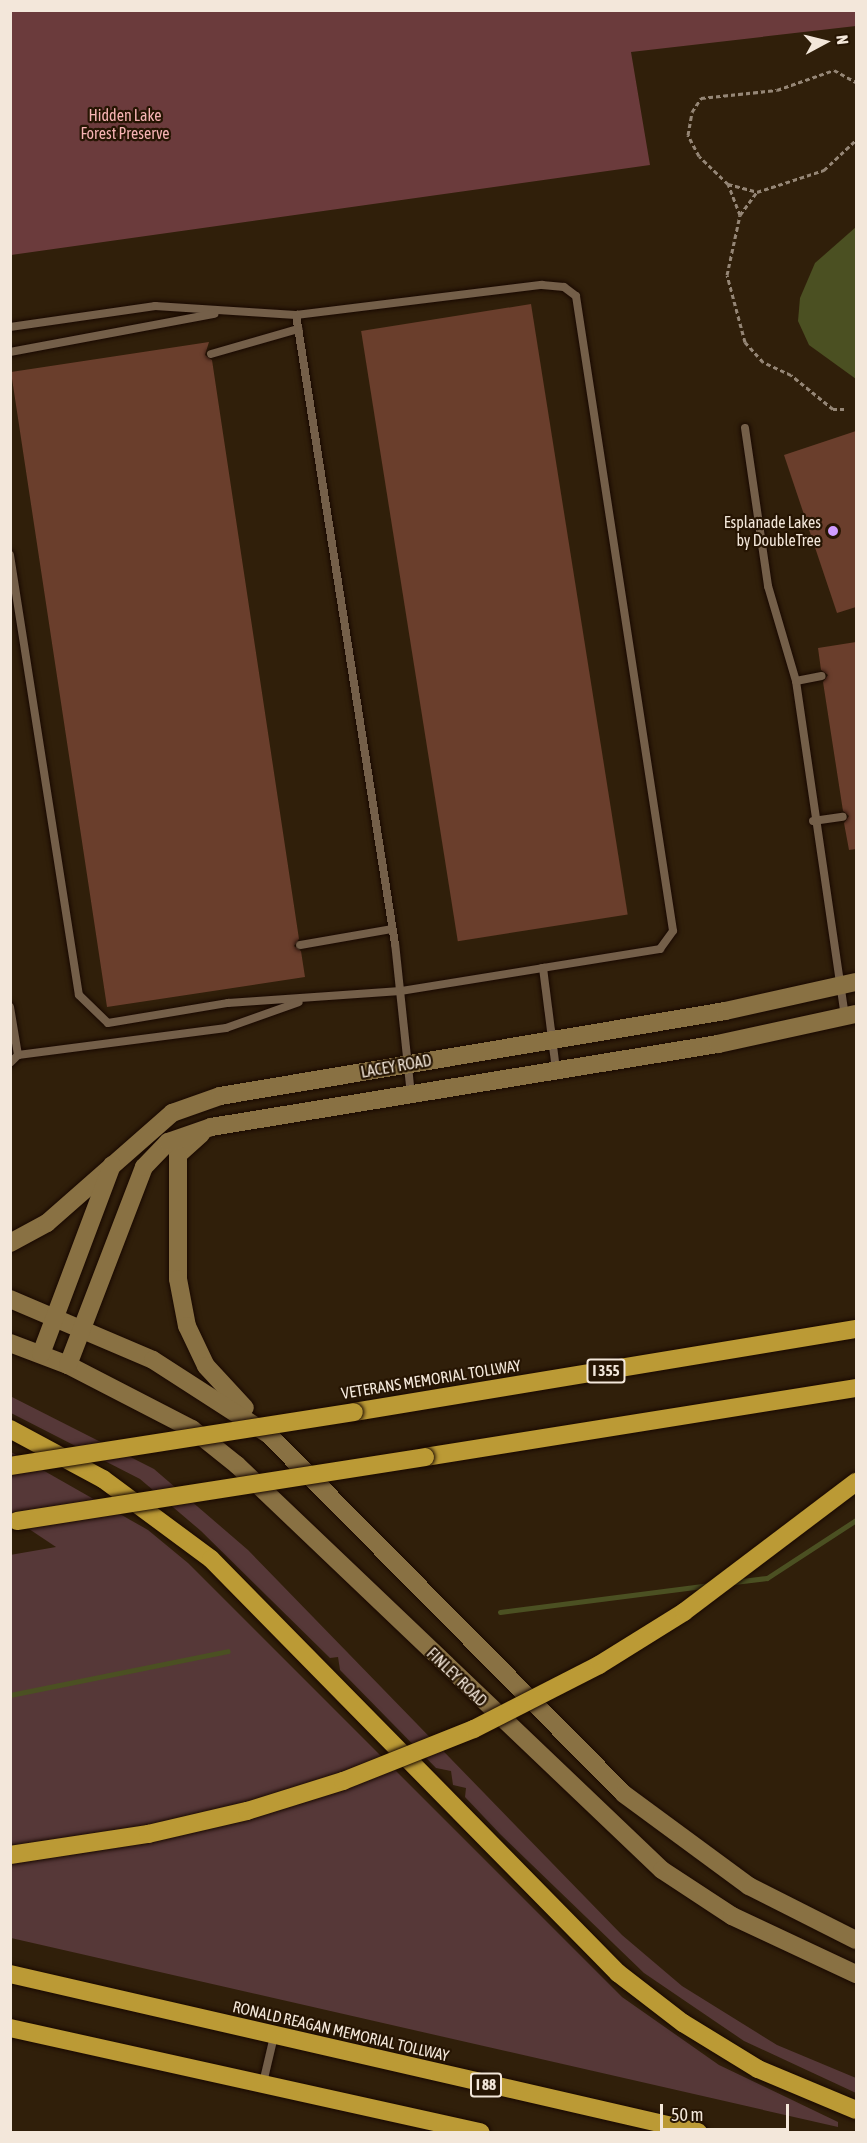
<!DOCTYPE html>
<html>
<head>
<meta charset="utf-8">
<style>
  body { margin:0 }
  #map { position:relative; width:867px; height:2143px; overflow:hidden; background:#301f0a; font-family:"Asap Condensed",sans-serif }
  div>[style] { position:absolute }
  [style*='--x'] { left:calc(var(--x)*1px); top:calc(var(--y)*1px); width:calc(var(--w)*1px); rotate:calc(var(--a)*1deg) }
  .green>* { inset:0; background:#563838 }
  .forest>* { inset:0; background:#6b3b3c }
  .water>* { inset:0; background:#4b5022 }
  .stream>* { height:5px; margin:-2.5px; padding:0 2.5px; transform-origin:2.5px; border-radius:2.5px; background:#4b5022 }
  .building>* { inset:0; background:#6a3e2c; transform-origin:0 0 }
  .path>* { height:3px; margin-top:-1.5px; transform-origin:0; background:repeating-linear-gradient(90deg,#958676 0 4.5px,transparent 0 7.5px) }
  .roads { filter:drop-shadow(0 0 2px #180800) drop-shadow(0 0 2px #180800) }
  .lane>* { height:8px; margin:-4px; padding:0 4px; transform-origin:4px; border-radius:4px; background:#745f49 }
  .secondary>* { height:18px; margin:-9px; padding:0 9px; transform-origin:9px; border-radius:9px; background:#897143 }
  .highway>* { height:18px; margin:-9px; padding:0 9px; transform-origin:9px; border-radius:9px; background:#bb9a35 }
  .bridges { filter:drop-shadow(0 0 2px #180800) drop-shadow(0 0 2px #180800) }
  .highway-bridge>* { height:18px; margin:-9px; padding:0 9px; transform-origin:9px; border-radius:9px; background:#bb9a35 }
  .dots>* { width:16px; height:16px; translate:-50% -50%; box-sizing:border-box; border:3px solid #261503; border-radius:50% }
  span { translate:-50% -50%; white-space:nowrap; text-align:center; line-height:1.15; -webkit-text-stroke:4.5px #261503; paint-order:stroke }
  .shield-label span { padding:2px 4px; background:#261503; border:2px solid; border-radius:4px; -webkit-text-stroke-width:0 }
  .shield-label { font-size:15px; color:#f3e7da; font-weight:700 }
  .park-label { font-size:16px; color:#f6b3b3 }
  .poi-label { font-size:16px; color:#f3e7da }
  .right { translate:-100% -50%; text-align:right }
  .street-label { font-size:16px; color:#f3e7da }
  .frame { position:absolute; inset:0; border:12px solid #f3e7da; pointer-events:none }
  .north { position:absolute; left:795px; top:12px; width:60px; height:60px; -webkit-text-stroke:4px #261503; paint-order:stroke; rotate:83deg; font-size:16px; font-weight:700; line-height:24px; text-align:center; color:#f3e7da }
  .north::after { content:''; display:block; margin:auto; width:21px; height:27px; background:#f3e7da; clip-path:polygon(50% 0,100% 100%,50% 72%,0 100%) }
  .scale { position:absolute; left:660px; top:2104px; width:129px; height:27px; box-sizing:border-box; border:3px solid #f3e7da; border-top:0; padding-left:8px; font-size:18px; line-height:21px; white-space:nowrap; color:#f3e7da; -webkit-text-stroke:4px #261503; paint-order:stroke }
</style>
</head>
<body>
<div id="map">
  <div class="green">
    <i style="clip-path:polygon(10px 1396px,154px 1469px,248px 1550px,622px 1935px,682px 1986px,777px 2045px,856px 2078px,856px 2093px,744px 2041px,644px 1973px,500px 1834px,465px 1797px,466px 1788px,453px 1785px,451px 1771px,436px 1768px,340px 1670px,338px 1657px,330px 1658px,201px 1531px,140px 1479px,11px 1413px)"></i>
    <i style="clip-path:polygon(11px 1452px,148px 1530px,188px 1563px,622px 1997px,719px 2065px,838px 2122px,838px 2127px,11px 1938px,10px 1555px,56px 1547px,11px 1517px)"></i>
  </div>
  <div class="forest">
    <i style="clip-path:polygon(856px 10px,856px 26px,631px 52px,650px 165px,11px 255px,11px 11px)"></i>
  </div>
  <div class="water">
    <i style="clip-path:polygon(856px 227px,856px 379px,809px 345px,798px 321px,800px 298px,815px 263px)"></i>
  </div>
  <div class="stream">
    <i style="--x:734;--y:1582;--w:33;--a:-7"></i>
    <i style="--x:767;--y:1578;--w:106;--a:-33.1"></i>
    <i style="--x:500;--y:1612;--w:212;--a:-7.3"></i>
    <i style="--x:10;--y:1695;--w:222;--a:-11.4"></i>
  </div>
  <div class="building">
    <i style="left:531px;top:304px;width:618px;height:172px;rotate:81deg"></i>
    <i style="clip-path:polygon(209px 342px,205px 355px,212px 360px,299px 939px,294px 946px,301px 951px,305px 977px,107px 1007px,11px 372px)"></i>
    <i style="clip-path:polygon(856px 431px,856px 607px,837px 613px,784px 455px)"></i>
    <i style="clip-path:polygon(856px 642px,856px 849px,849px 850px,844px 823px,849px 816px,843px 811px,823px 682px,828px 675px,821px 670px,818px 648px)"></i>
  </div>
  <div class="path">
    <i style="--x:728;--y:184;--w:30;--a:15"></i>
    <i style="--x:740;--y:215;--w:33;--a:-111"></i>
    <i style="--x:728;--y:184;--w:40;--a:-136"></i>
    <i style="--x:699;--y:156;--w:24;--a:-118"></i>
    <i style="--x:688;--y:135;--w:23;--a:-80"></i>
    <i style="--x:692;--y:112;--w:17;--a:-57"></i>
    <i style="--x:701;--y:98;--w:76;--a:-6"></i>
    <i style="--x:777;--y:90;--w:60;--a:-19.3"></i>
    <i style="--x:834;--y:70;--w:25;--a:29"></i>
    <i style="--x:844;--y:409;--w:11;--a:180"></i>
    <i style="--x:833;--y:409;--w:54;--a:-141"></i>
    <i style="--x:791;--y:375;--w:31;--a:-155"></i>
    <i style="--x:763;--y:362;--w:27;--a:-132"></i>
    <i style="--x:745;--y:342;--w:69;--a:-105"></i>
    <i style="--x:727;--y:275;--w:61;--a:-77.8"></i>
    <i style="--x:740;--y:215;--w:29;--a:-54"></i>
    <i style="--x:757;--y:192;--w:71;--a:-18.2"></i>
    <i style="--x:824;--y:170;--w:44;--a:-43.2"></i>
  </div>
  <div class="roads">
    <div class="lane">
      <i style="--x:10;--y:327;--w:147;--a:-8.2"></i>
      <i style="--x:155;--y:306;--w:141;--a:3.7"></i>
      <i style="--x:10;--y:352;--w:208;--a:-10.6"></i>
      <i style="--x:211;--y:354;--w:91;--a:-16"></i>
      <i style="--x:745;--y:428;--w:160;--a:81.7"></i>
      <i style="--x:768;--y:586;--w:99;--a:73.6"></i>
      <i style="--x:796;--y:681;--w:340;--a:81.7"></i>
      <i style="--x:10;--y:555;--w:445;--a:81.1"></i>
      <i style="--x:79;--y:995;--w:40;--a:44"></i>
      <i style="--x:108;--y:1023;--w:122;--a:-9.5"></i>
      <i style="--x:228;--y:1003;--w:173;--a:-4"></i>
      <i style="--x:401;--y:991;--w:144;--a:-9.2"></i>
      <i style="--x:796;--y:681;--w:26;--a:-11"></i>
      <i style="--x:813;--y:821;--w:30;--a:-8"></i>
      <i style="--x:300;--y:945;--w:93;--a:-9.9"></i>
      <i style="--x:10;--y:1007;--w:49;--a:80.5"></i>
      <i style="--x:18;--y:1055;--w:11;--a:135"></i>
      <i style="--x:18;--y:1055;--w:210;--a:-7.4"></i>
      <i style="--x:226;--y:1028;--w:77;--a:-19.6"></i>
      <i style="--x:411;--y:1095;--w:152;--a:-96"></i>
      <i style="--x:395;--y:944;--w:637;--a:-98.94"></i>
      <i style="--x:296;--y:315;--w:248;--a:-7"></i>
      <i style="--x:542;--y:285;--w:22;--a:5"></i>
      <i style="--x:564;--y:287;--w:15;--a:37"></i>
      <i style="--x:576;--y:296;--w:642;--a:81.31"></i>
      <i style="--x:673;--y:931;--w:22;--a:126"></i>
      <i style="--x:660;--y:949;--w:119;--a:170.8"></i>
      <i style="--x:543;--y:968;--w:103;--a:82.7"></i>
      <i style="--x:263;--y:2083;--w:48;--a:-76.8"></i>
    </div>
    <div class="secondary">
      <i style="--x:201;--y:1134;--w:31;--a:138"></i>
      <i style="--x:178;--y:1155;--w:124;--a:90"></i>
      <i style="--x:178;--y:1279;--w:48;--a:79.2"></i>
      <i style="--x:187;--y:1326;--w:44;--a:64.6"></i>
      <i style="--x:206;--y:1366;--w:57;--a:47.1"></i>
      <i style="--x:10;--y:1243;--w:42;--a:-28.4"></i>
      <i style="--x:47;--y:1223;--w:167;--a:-41.3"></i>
      <i style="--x:172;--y:1113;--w:51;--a:-19.5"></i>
      <i style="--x:220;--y:1096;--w:512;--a:-9.55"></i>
      <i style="--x:725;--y:1011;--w:134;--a:-12.5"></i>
      <i style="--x:10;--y:1299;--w:155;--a:23.1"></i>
      <i style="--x:153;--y:1360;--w:137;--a:32.8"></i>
      <i style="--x:268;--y:1434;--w:506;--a:45.32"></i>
      <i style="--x:624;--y:1794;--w:155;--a:36.4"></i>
      <i style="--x:749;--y:1886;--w:120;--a:26.8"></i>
      <i style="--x:10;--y:1343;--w:62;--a:20.8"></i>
      <i style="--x:68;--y:1365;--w:140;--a:27.3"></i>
      <i style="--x:192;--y:1429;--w:58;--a:38.7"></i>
      <i style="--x:237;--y:1465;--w:587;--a:43.62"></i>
      <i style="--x:662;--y:1870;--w:84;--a:33.3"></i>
      <i style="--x:732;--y:1916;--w:137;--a:25.1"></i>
      <i style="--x:41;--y:1354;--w:202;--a:-69.4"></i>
      <i style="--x:68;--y:1365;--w:212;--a:-69"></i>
      <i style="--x:144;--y:1167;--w:35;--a:-46"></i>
      <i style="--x:168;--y:1142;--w:46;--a:-19.2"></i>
      <i style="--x:211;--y:1127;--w:514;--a:-9.3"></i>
      <i style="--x:718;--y:1044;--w:141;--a:-12.3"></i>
    </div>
    <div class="highway">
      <i style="--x:354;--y:1412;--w:509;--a:-9.39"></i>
      <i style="--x:10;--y:1429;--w:106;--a:28.3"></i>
      <i style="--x:103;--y:1479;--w:134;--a:36.5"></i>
      <i style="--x:211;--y:1559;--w:581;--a:45.49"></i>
      <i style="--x:618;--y:1973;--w:82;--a:37.6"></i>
      <i style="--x:683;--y:2023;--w:88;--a:31.5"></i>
      <i style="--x:758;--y:2069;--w:106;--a:22.7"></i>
      <i style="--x:425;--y:1457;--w:436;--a:-9.1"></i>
      <i style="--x:10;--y:1974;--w:706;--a:12.93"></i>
      <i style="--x:10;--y:2028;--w:482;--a:12.5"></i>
    </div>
  </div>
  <div class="bridges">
    <div class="highway-bridge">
      <i style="--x:10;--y:1466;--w:348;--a:-8.9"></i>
      <i style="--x:17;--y:1521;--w:413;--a:-8.9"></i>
      <i style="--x:10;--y:1855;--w:140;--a:-8.7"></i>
      <i style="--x:148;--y:1834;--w:102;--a:-13.1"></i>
      <i style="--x:247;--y:1811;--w:101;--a:-17.4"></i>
      <i style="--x:343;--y:1781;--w:141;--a:-21.7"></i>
      <i style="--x:474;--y:1729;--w:140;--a:-27.1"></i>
      <i style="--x:599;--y:1665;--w:100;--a:-31.9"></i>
      <i style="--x:684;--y:1612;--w:216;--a:-37.1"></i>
    </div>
  </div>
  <div class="dots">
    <i style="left:833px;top:531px;background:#d09dff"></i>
  </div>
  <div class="shield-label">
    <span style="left:606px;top:1371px">I 355</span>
    <span style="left:486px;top:2085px">I 88</span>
  </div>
  <div class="park-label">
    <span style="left:125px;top:124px">Hidden Lake<br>Forest Preserve</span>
  </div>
  <div class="poi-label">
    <span class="right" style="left:821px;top:531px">Esplanade Lakes<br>by DoubleTree</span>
  </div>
  <div class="street-label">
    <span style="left:396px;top:1066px;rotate:-10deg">LACEY ROAD</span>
    <span style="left:431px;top:1379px;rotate:-9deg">VETERANS MEMORIAL TOLLWAY</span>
    <span style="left:457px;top:1677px;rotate:44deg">FINLEY ROAD</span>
    <span style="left:341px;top:2031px;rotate:13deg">RONALD REAGAN MEMORIAL TOLLWAY</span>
  </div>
  <div class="frame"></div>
  <div class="north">N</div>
  <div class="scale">50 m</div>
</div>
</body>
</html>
